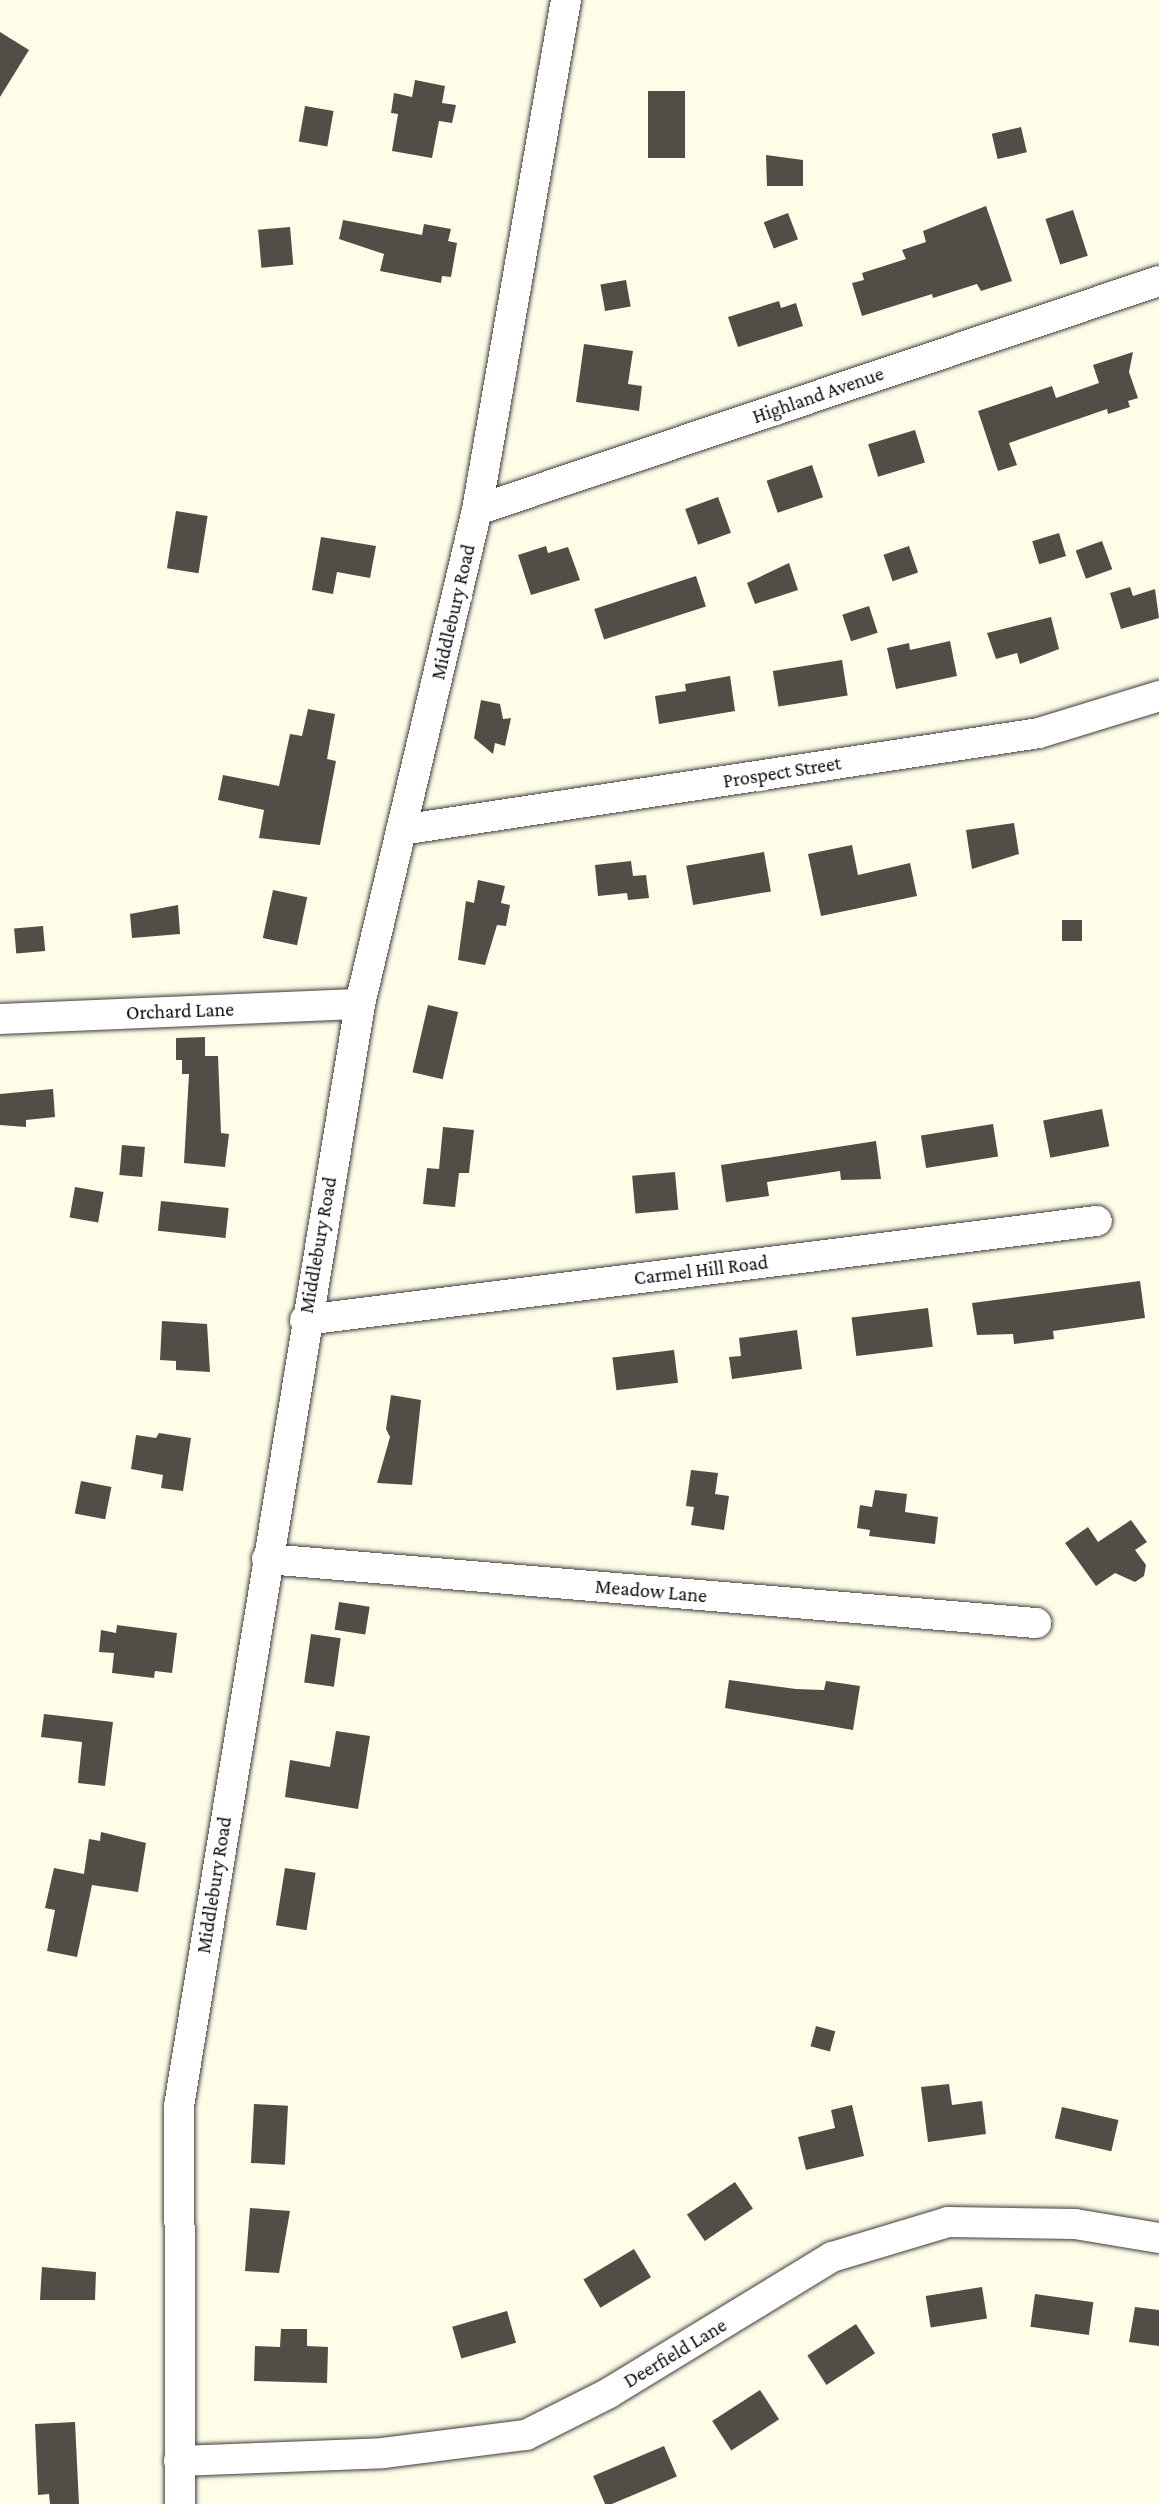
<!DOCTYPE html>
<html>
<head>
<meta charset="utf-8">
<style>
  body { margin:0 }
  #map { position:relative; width:1159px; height:2504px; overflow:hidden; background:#fffde8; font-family:"Crimson Pro",serif }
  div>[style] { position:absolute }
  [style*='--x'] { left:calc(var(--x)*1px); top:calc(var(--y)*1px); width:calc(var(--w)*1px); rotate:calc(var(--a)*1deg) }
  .building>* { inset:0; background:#534d47; transform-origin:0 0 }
  .roads { filter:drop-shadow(0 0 2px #3d3d3d) drop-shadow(0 0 2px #3d3d3d) }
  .minor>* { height:30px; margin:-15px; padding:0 15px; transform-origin:15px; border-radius:15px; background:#fff }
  span { translate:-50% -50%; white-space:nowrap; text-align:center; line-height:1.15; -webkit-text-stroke:8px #fff; paint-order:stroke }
  .street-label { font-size:20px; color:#0a0a0a }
</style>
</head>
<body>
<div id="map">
  <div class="building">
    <i style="clip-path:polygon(0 32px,29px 50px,0 97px)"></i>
    <i style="clip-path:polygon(415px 80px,445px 86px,442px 103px,456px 105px,452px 123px,439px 121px,432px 158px,392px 151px,398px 114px,391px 113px,394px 93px,412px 97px)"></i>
    <i style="left:648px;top:91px;width:37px;height:67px"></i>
    <i style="left:305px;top:106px;width:29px;height:36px;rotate:10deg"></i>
    <i style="left:1021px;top:127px;width:26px;height:30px;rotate:77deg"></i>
    <i style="clip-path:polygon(766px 155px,803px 160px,803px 186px,767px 186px)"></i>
    <i style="clip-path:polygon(986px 206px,1012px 281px,981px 291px,977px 284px,933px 298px,932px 294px,862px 316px,852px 283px,864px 280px,862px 273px,906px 259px,902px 250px,926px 242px,923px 231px)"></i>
    <i style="left:1073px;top:210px;width:48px;height:29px;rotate:72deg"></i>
    <i style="left:788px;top:213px;width:28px;height:26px;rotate:69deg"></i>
    <i style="clip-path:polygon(343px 220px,422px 235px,424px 224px,451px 229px,448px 241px,457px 243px,451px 277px,442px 276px,441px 283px,380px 271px,384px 254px,339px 239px)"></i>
    <i style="left:290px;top:227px;width:38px;height:32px;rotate:85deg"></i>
    <i style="left:626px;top:280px;width:27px;height:26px;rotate:80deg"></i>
    <i style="clip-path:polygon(779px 301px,781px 308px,796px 303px,803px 326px,738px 347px,728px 317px)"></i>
    <i style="clip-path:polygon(584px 344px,633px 351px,628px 384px,642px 386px,639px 411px,576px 402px)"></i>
    <i style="clip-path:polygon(1133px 352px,1129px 372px,1138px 398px,1128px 401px,1130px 407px,1108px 414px,1107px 409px,1009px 443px,1017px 465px,998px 471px,978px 411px,1052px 386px,1056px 398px,1099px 383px,1093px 365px)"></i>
    <i style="left:915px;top:430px;width:34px;height:49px;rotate:73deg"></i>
    <i style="left:812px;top:465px;width:34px;height:48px;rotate:71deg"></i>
    <i style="left:718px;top:497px;width:38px;height:35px;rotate:70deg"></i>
    <i style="left:176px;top:511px;width:32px;height:58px;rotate:9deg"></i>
    <i style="left:1059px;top:533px;width:24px;height:28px;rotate:73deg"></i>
    <i style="clip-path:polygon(321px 537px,376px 546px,370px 578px,337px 572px,333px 594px,312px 590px)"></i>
    <i style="left:1102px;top:541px;width:30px;height:28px;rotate:70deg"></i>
    <i style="clip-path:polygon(546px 546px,548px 553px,568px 547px,580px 580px,531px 595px,518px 555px)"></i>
    <i style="left:909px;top:546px;width:28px;height:27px;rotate:71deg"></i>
    <i style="clip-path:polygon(789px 563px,798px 590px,755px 604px,747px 583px)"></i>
    <i style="left:696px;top:576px;width:32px;height:107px;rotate:72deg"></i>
    <i style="clip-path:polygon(1130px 587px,1133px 596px,1155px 589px,1159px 618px,1121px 629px,1110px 593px)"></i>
    <i style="left:869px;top:606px;width:28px;height:28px;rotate:72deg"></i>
    <i style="clip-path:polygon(1051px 617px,1059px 649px,1020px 664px,1017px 653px,996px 659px,987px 633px)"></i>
    <i style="clip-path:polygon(950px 641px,957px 676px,896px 689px,887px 648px,909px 643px,910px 650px)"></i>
    <i style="left:842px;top:660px;width:36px;height:70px;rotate:81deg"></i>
    <i style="clip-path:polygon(730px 676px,735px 711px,659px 724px,655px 696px,686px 691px,685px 684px)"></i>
    <i style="clip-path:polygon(481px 700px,500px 704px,503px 719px,511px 718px,505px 746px,495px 743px,493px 754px,474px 738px)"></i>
    <i style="clip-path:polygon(308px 709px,335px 714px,327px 759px,336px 761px,320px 845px,259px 838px,264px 810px,218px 800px,223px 775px,279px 786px,290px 734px,302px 736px)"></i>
    <i style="clip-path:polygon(1014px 823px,1019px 854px,972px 869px,966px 830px)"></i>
    <i style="clip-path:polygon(852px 845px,858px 875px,910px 863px,917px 896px,821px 916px,808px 854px)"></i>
    <i style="left:764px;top:852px;width:40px;height:79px;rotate:80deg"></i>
    <i style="clip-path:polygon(631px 861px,633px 876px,646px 875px,649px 898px,628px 900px,627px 893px,598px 896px,595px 865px)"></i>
    <i style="clip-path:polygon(478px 880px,505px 886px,501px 903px,510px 905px,506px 926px,497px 925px,485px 965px,458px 960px,466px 901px,474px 903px)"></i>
    <i style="left:273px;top:890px;width:35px;height:49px;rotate:12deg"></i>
    <i style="clip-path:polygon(178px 905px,180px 934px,132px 938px,130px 914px)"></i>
    <i style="left:1062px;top:920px;width:20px;height:21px"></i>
    <i style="left:43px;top:926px;width:25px;height:29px;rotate:85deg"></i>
    <i style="left:428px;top:1005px;width:31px;height:69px;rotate:13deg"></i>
    <i style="clip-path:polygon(205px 1037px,205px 1056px,218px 1056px,221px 1133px,229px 1134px,225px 1167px,184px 1163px,189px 1074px,182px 1074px,182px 1060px,176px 1060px,176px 1038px)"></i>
    <i style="clip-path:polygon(53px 1089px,55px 1117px,26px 1120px,26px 1127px,0 1125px,0 1094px)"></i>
    <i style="left:1102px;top:1109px;width:38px;height:60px;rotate:79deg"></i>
    <i style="left:993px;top:1124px;width:33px;height:73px;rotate:81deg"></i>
    <i style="clip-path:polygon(443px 1127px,474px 1130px,469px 1173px,459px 1173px,455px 1207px,423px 1204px,427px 1168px,439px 1169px)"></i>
    <i style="clip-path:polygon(876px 1141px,881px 1179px,841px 1180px,840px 1171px,767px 1182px,769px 1196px,726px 1202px,721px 1165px)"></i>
    <i style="left:122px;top:1145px;width:23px;height:30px;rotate:5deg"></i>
    <i style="left:675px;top:1172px;width:38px;height:43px;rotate:85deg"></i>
    <i style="left:75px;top:1187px;width:29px;height:31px;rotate:10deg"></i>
    <i style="left:161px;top:1201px;width:68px;height:30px;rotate:6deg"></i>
    <i style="clip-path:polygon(1140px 1281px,1145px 1318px,1053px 1331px,1054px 1339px,1014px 1344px,1013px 1334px,977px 1335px,972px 1303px)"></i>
    <i style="left:928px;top:1308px;width:39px;height:77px;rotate:83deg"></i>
    <i style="clip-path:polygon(162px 1321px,207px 1324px,210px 1372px,176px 1370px,176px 1361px,160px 1360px)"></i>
    <i style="clip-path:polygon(797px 1330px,802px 1369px,732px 1379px,729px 1357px,741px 1356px,739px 1338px)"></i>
    <i style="left:674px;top:1350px;width:33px;height:62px;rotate:83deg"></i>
    <i style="clip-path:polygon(391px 1395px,421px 1400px,412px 1485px,377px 1483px,390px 1437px,386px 1429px)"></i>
    <i style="clip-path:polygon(159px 1433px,191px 1438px,183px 1491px,161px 1488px,163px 1475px,131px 1469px,136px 1435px,156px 1438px)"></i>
    <i style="clip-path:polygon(691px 1470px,718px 1473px,715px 1494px,729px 1496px,724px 1530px,691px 1525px,694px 1507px,686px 1506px)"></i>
    <i style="left:81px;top:1481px;width:31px;height:33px;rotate:11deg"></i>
    <i style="clip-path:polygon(875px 1490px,907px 1494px,905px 1512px,938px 1517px,935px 1544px,869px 1536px,870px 1530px,857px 1528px,860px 1505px,872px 1507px)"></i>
    <i style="clip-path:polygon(1131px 1520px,1147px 1542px,1135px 1550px,1146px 1565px,1144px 1576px,1135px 1582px,1115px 1573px,1096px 1586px,1065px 1543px,1088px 1527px,1098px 1542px)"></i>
    <i style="left:339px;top:1602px;width:31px;height:28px;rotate:9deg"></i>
    <i style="clip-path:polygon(117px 1625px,177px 1633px,172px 1673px,155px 1671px,154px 1678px,112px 1673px,114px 1653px,99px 1652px,101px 1630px,116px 1633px)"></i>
    <i style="left:311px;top:1634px;width:30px;height:49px;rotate:8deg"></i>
    <i style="clip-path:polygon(729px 1680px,796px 1689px,824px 1690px,826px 1681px,860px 1686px,853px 1730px,725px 1708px)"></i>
    <i style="clip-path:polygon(44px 1714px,113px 1722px,105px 1786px,78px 1783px,82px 1742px,41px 1737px)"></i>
    <i style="clip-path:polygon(336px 1731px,370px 1736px,358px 1809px,285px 1797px,290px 1760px,330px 1767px)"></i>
    <i style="clip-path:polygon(101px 1832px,146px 1843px,138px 1892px,92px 1885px,77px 1957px,47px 1951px,55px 1910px,45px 1908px,54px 1868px,84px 1874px,89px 1839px,100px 1841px)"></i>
    <i style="left:285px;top:1868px;width:31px;height:58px;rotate:9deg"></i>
    <i style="left:816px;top:2026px;width:20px;height:21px;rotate:15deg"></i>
    <i style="clip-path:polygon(949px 2084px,952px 2105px,982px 2101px,986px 2134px,928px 2142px,921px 2087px)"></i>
    <i style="left:254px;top:2104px;width:34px;height:59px;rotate:3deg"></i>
    <i style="clip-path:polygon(852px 2105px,864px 2156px,806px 2170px,798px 2137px,835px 2128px,831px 2110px)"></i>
    <i style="left:1062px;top:2107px;width:58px;height:32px;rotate:13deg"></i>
    <i style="left:735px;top:2182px;width:32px;height:58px;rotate:56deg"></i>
    <i style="clip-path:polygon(250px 2208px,290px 2211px,279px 2273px,245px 2271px)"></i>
    <i style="left:634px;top:2249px;width:33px;height:59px;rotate:59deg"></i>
    <i style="clip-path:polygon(42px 2267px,96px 2272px,95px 2300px,40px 2300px)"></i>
    <i style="left:982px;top:2287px;width:32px;height:57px;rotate:81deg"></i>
    <i style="left:1035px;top:2294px;width:59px;height:33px;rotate:8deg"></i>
    <i style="clip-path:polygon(1135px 2307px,1159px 2310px,1159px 2346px,1129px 2342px)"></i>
    <i style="left:507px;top:2311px;width:33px;height:57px;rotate:74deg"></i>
    <i style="left:856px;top:2324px;width:35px;height:58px;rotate:57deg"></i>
    <i style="clip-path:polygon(281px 2329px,307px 2329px,307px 2346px,328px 2347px,327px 2383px,254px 2381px,255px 2346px,280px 2347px)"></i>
    <i style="left:760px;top:2390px;width:35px;height:57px;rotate:57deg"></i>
    <i style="clip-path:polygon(75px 2422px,79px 2504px,50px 2504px,49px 2494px,38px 2495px,35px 2424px)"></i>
    <i style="left:664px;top:2446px;width:33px;height:77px;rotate:67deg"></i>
  </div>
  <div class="roads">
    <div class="minor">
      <i style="--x:477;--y:510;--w:719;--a:-18.56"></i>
      <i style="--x:401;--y:830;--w:645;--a:-8.64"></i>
      <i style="--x:1039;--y:733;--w:126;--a:-17.1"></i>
      <i style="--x:0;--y:1019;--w:360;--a:-2.4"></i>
      <i style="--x:305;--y:1320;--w:798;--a:-7.13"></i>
      <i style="--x:267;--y:1559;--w:772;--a:4.76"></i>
      <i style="--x:179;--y:2461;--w:204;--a:-2.2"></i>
      <i style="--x:383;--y:2453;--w:144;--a:-7.2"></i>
      <i style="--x:526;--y:2435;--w:93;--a:-26.8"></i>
      <i style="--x:609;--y:2393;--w:261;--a:-31.4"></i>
      <i style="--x:832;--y:2257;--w:121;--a:-16.8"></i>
      <i style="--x:948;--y:2222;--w:127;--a:0.9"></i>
      <i style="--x:1075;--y:2224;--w:85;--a:9.5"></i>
      <i style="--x:180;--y:2504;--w:398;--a:-90.1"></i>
      <i style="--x:179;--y:2106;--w:1117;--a:-80.67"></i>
      <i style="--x:360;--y:1004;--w:508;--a:-76.68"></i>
      <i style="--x:477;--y:510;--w:518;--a:-80.1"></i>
    </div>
  </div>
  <div class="street-label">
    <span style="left:818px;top:395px;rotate:-19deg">Highland Avenue</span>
    <span style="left:453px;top:612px;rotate:-77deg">Middlebury Road</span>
    <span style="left:782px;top:772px;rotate:-9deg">Prospect Street</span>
    <span style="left:180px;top:1011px;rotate:-2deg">Orchard Lane</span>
    <span style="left:318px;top:1245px;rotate:-80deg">Middlebury Road</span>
    <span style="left:701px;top:1270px;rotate:-7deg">Carmel Hill Road</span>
    <span style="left:651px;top:1591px;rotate:5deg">Meadow Lane</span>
    <span style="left:214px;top:1885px;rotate:-81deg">Middlebury Road</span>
    <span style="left:675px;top:2353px;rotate:-31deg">Deerfield Lane</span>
  </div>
</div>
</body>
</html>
